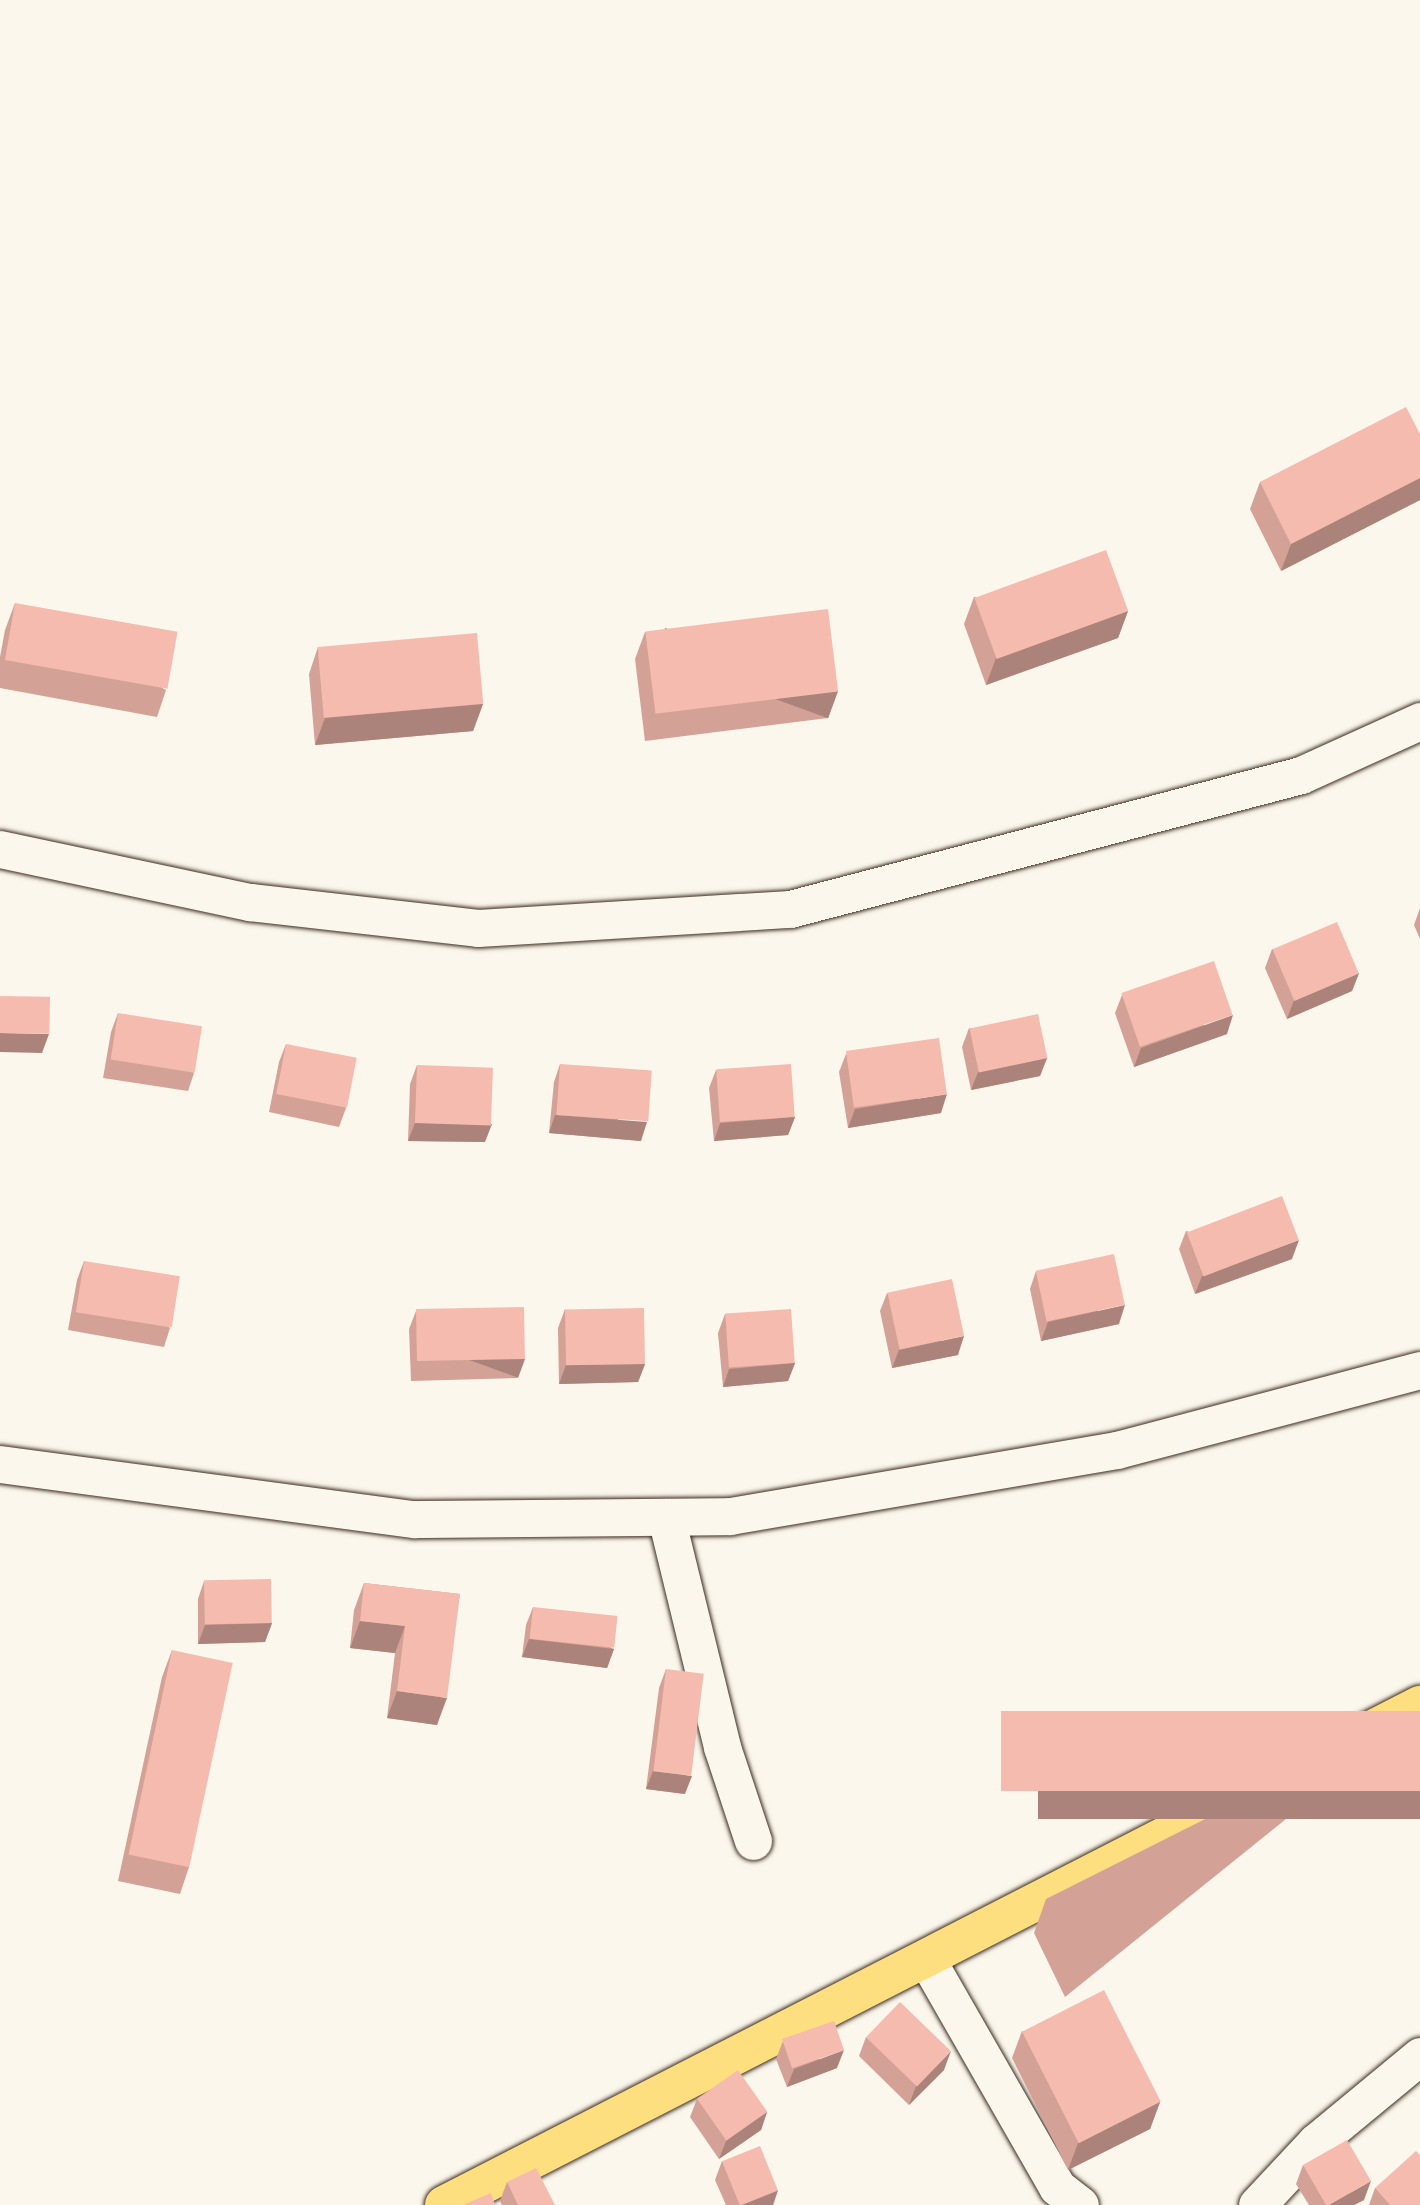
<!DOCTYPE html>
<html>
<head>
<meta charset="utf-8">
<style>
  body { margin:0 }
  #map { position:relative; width:1420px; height:2205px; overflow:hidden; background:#fbf7ec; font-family:"Patrick Hand",sans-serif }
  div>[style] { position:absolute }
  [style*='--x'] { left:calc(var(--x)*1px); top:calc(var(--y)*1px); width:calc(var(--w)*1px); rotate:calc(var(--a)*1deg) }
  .roads { filter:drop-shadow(0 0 2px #3b2a1e) drop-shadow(0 0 2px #3b2a1e) }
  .street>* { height:37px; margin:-18.5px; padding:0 18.5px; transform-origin:18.5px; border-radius:18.5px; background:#fbf7ec }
  .primary>* { height:38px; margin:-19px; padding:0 19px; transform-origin:19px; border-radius:19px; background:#fedf80 }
  .wall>* { inset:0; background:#d3a196 }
  .shaded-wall>* { inset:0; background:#ac837a; transform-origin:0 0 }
  .building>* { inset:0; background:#f5bbaf; transform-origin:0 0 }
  span { translate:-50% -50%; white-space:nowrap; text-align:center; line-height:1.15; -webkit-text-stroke:7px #fbf7ec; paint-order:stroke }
</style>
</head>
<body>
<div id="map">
  <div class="roads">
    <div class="street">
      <i style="--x:0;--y:849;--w:256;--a:12"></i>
      <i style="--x:250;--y:902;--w:229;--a:6.5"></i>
      <i style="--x:478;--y:928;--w:313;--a:-3.5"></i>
      <i style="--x:790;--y:909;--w:528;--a:-14.69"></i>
      <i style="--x:1301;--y:775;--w:131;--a:-24.4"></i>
      <i style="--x:0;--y:1464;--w:418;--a:7.6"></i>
      <i style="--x:414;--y:1519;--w:316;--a:-0.5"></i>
      <i style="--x:730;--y:1516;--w:393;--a:-9.7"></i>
      <i style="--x:1117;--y:1450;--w:313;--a:-14.8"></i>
      <i style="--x:666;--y:1517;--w:237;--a:76.3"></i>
      <i style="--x:722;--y:1747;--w:99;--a:71.7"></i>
      <i style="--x:926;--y:1958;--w:264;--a:60.2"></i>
      <i style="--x:1057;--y:2187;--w:29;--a:38"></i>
      <i style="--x:1257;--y:2205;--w:86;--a:-46.9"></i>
      <i style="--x:1316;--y:2142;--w:135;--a:-39.6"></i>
    </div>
    <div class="primary">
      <i style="--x:444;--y:2205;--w:1097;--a:-27.13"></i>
    </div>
  </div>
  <div class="wall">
    <i style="clip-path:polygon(1420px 434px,1420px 500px,1281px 571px,1250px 509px,1260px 482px)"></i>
    <i style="clip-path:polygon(974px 597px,1128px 611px,1118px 638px,986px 685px,964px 624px)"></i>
    <i style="clip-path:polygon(15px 603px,166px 690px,157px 717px,0 688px,0 657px,5px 630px)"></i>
    <i style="clip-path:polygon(645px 632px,838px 691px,828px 718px,645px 741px,635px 659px)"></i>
    <i style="clip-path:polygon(318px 647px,483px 704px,473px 731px,315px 745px,309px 674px)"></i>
    <i style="clip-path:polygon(1420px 908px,1420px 939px,1414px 925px)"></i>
    <i style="clip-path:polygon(1272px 949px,1359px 973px,1352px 991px,1287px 1019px,1265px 968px)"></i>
    <i style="clip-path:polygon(1122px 995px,1227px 1034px,1134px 1067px,1115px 1013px)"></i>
    <i style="clip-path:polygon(118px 1013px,194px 1073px,188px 1091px,103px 1078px,111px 1032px)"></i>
    <i style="clip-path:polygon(969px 1028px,1047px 1058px,1040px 1076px,971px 1090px,962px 1047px)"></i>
    <i style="clip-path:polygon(286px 1044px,346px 1108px,339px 1127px,269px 1112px,279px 1062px)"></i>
    <i style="clip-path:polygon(846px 1054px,941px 1113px,848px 1128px,839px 1072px)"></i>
    <i style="clip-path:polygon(560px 1064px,641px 1141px,549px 1133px,554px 1082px)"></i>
    <i style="clip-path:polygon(417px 1065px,485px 1142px,408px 1141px,410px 1084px)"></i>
    <i style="clip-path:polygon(716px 1070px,795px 1117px,788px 1135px,714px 1141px,709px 1088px)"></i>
    <i style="clip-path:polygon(1186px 1231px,1292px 1259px,1195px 1294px,1179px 1249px)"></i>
    <i style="clip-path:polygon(84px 1261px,170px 1328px,164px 1347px,68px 1330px,77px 1280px)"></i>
    <i style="clip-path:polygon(1036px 1271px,1119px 1324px,1041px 1341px,1030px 1289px)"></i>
    <i style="clip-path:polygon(887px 1293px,958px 1355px,892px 1368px,880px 1311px)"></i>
    <i style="clip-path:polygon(565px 1309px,645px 1364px,638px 1382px,559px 1384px,558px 1328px)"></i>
    <i style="clip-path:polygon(416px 1311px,518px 1378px,411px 1381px,409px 1329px)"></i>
    <i style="clip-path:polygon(725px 1314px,795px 1363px,788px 1381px,723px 1387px,718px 1333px)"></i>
    <i style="clip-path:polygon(204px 1581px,272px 1623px,265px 1642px,198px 1644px,198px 1599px)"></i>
    <i style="clip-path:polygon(364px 1583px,460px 1594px,437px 1725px,387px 1718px,395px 1653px,350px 1648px,354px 1610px)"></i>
    <i style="clip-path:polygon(533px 1607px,614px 1649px,607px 1668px,522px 1657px,526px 1625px)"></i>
    <i style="clip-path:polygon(172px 1650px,189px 1867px,180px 1894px,118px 1881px,162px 1677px)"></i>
    <i style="clip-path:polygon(666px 1669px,685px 1794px,646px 1789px,659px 1688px)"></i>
    <i style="clip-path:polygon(1420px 1711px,1065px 1997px,1034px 1933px,1046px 1899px)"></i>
    <i style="clip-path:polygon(1022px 2031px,1160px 2102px,1150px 2129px,1068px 2170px,1012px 2058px)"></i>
    <i style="clip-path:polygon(866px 2037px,944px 2070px,909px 2105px,859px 2056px)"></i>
    <i style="clip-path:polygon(783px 2041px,837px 2068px,787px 2087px,776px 2059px)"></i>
    <i style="clip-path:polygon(697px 2099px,767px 2112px,761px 2130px,719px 2159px,690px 2117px)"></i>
    <i style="clip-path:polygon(722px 2161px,778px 2190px,773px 2205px,726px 2205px,715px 2180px)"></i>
    <i style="clip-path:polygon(1303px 2165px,1364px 2200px,1354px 2205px,1309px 2205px,1296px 2184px)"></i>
    <i style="clip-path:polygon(507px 2182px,555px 2205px,502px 2205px,500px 2201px)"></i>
    <i style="clip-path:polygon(1375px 2188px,1420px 2205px,1369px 2205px)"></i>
  </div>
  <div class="shaded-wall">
    <i style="clip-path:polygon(1420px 478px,1420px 500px,1281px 571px,1291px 544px)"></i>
    <i style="clip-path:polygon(1128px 611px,1118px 638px,986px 685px,996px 658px)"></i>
    <i style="left:838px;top:691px;width:29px;height:184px;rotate:110deg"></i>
    <i style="clip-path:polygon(483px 704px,473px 731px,315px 745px,325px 718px)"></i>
    <i style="clip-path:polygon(1359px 973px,1352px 991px,1287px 1019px,1294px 1000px)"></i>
    <i style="clip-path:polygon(1233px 1015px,1227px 1034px,1134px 1067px,1141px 1048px)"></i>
    <i style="clip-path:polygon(0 1033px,49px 1034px,42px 1053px,0 1052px)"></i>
    <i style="clip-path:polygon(1047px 1058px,1040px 1076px,971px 1090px,978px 1072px)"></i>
    <i style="clip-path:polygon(947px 1094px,941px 1113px,848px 1128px,855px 1109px)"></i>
    <i style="clip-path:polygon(555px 1115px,647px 1122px,641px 1141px,549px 1133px)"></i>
    <i style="clip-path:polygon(795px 1117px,788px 1135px,714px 1141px,720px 1123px)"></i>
    <i style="clip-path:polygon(415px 1123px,492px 1124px,485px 1142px,408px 1141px)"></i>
    <i style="clip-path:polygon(1299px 1240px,1292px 1259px,1195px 1294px,1202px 1276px)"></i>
    <i style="clip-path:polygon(1125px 1305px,1119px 1324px,1041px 1341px,1048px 1322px)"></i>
    <i style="clip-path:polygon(964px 1336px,958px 1355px,892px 1368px,899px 1350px)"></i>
    <i style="left:525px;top:1359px;width:20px;height:107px;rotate:110deg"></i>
    <i style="clip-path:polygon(795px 1363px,788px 1381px,723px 1387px,729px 1369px)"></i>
    <i style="clip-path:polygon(645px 1364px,638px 1382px,559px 1384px,566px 1365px)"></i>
    <i style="clip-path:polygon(360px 1621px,405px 1626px,395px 1653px,350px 1648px)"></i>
    <i style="clip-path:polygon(272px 1623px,265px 1642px,198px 1644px,205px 1625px)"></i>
    <i style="clip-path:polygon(529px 1639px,614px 1649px,607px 1668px,522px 1657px)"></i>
    <i style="clip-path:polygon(397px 1691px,447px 1698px,437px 1725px,387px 1718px)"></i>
    <i style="clip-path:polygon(653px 1771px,692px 1776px,685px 1794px,646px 1789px)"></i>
    <i style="left:1420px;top:1791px;width:28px;height:382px;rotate:90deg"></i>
    <i style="clip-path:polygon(844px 2050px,837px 2068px,787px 2087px,794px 2069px)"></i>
    <i style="clip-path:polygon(951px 2051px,944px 2070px,909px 2105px,916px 2086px)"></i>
    <i style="clip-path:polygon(1160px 2102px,1150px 2129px,1068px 2170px,1078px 2143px)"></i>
    <i style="clip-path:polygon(767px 2112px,761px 2130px,719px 2159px,726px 2141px)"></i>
    <i style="clip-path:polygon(1371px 2181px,1364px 2200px,1354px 2205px,1329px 2205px)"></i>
    <i style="clip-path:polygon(778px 2190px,773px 2205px,740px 2205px)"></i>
  </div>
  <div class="building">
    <i style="clip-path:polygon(1406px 407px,1420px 434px,1420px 478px,1291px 544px,1260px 482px)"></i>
    <i style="left:1106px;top:550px;width:65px;height:140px;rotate:70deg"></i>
    <i style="left:15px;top:603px;width:165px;height:58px;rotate:10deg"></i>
    <i style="left:828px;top:609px;width:83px;height:184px;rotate:83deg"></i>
    <i style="left:477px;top:633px;width:71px;height:160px;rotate:85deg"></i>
    <i style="left:1337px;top:922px;width:56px;height:70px;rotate:67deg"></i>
    <i style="left:1214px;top:961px;width:57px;height:98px;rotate:71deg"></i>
    <i style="left:0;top:996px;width:50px;height:37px;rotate:1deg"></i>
    <i style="left:118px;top:1013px;width:85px;height:47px;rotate:9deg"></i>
    <i style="left:1038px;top:1014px;width:45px;height:70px;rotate:78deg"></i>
    <i style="left:939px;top:1038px;width:57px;height:94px;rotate:82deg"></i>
    <i style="left:286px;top:1044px;width:72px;height:51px;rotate:11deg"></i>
    <i style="left:560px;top:1064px;width:92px;height:51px;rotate:4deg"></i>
    <i style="left:791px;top:1064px;width:53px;height:75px;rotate:86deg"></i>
    <i style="left:417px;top:1065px;width:76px;height:58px;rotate:2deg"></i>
    <i style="left:1282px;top:1196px;width:47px;height:102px;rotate:69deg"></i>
    <i style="left:1114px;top:1254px;width:52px;height:80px;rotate:78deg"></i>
    <i style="left:84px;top:1261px;width:97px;height:52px;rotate:9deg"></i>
    <i style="left:952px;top:1279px;width:58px;height:66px;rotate:78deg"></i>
    <i style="left:524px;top:1307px;width:52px;height:108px;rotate:89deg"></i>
    <i style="left:644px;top:1308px;width:56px;height:79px;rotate:89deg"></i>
    <i style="left:791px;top:1309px;width:54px;height:66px;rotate:86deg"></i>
    <i style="left:271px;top:1579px;width:44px;height:67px;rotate:89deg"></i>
    <i style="clip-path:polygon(364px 1583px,460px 1594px,447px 1698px,397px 1691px,405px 1626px,360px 1621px)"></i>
    <i style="left:533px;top:1607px;width:85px;height:32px;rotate:6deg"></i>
    <i style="left:172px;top:1650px;width:62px;height:209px;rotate:12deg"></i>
    <i style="left:666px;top:1669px;width:38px;height:103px;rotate:7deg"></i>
    <i style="left:1420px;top:1711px;width:80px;height:419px;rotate:90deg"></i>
    <i style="left:1104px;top:1990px;width:125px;height:92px;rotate:63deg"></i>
    <i style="left:900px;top:2002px;width:71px;height:49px;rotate:44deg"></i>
    <i style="left:834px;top:2021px;width:31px;height:55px;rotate:71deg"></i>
    <i style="left:738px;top:2070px;width:51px;height:50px;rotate:55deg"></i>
    <i style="clip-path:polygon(1347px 2140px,1371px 2181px,1329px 2205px,1326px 2205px,1303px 2165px)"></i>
    <i style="left:760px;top:2146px;width:48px;height:41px;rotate:68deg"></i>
    <i style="clip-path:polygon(1416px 2151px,1420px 2155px,1420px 2205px,1390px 2205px,1375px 2188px)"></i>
    <i style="clip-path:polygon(536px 2168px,555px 2205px,518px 2205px,507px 2182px)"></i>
    <i style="clip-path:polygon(491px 2193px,495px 2205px,463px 2205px)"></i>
  </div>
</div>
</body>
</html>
